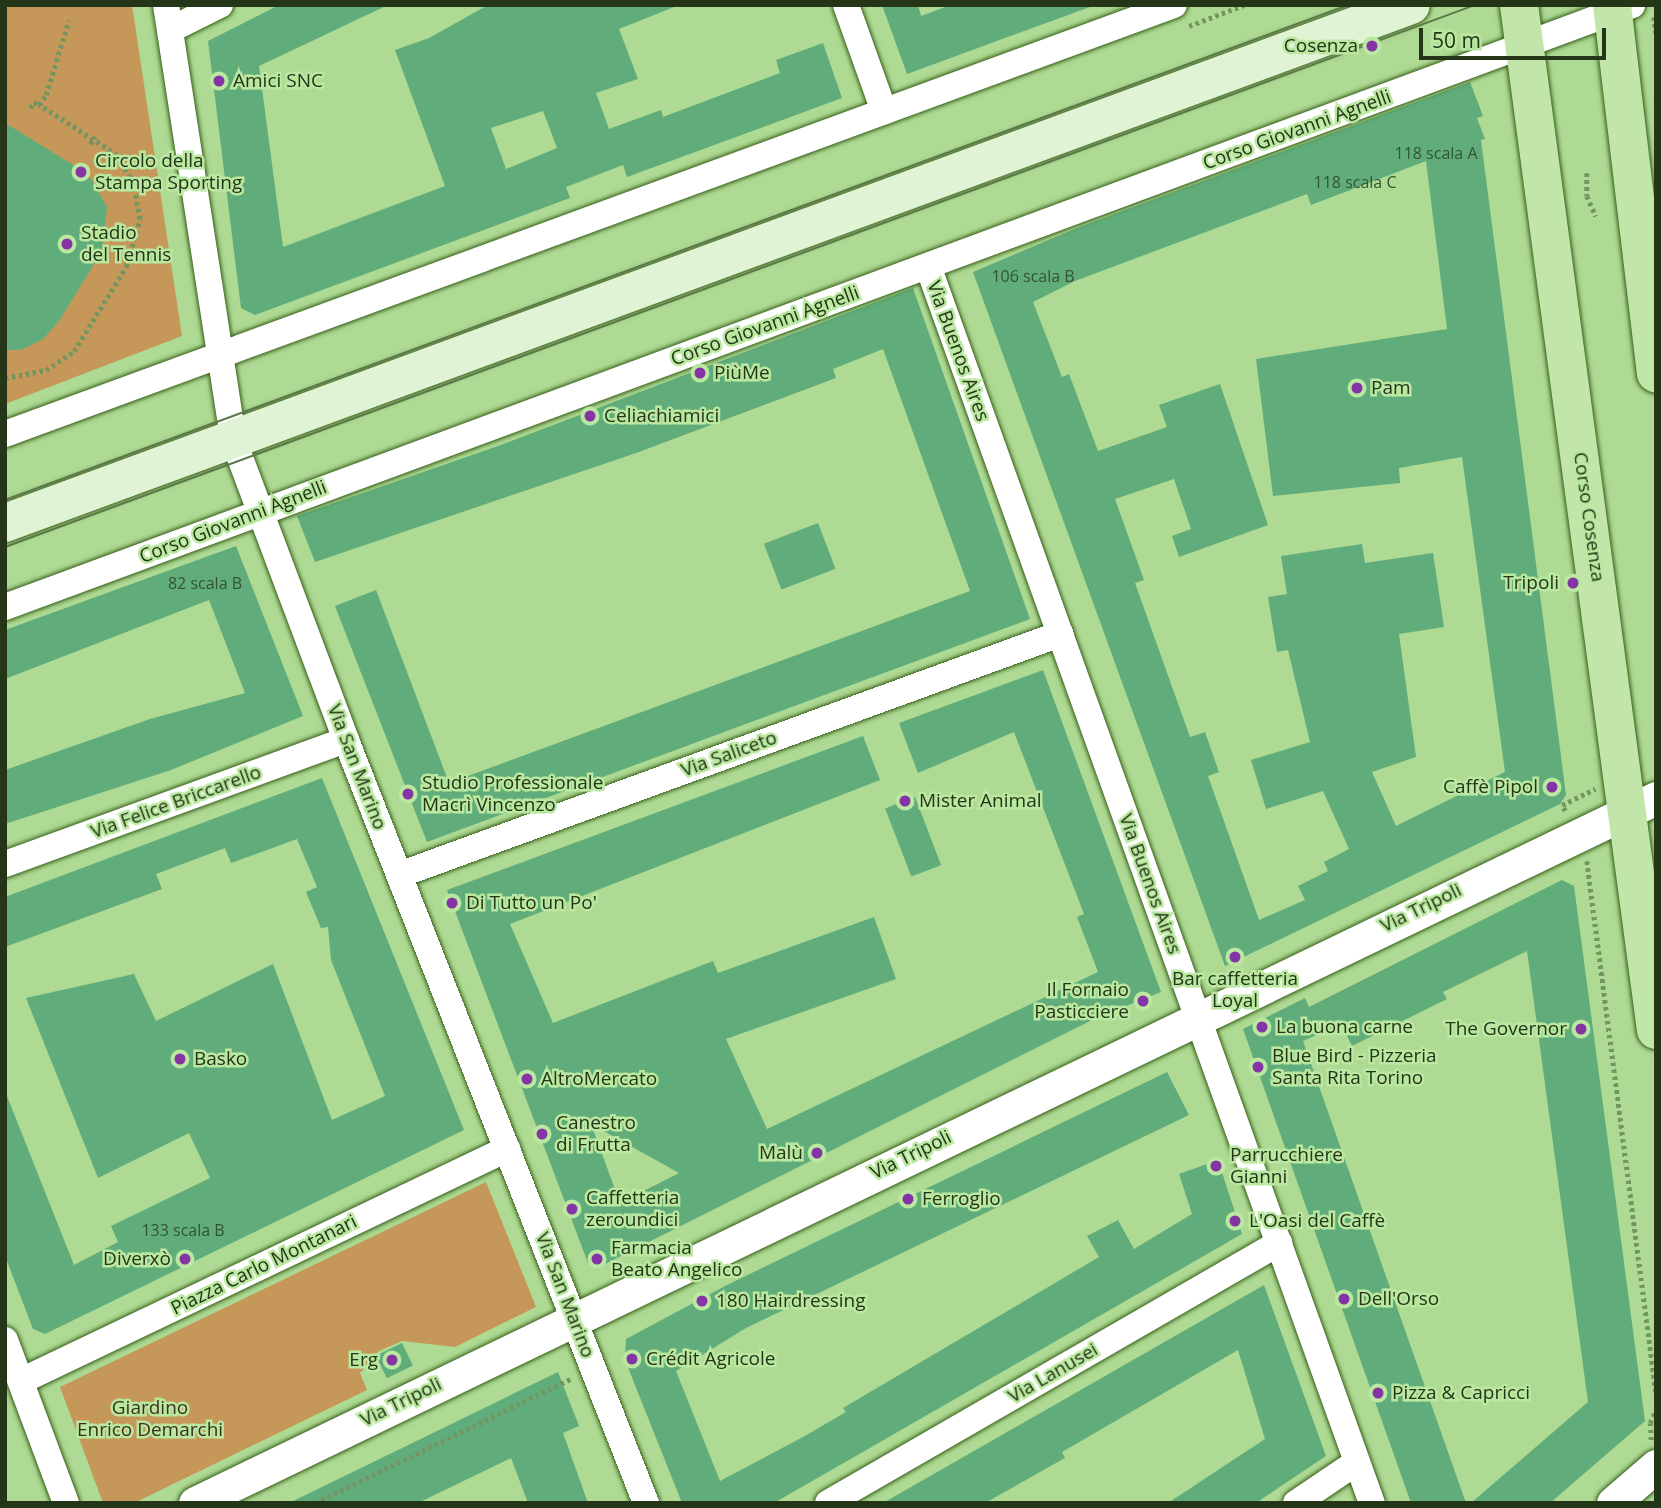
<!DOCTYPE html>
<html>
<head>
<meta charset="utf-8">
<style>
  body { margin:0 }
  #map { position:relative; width:1661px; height:1508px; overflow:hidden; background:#aeda93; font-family:"Open Sans",sans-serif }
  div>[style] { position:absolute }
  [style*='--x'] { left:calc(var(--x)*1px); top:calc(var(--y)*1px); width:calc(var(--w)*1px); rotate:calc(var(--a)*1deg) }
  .green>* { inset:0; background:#c59758 }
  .building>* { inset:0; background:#60ad7b; transform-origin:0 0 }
  .path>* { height:4.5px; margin-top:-2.25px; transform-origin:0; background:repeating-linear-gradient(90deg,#759560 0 3.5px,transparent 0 7px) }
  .roads { filter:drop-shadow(0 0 2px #375e19) drop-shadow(0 0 2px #375e19) }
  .minor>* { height:26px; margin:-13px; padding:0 13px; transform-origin:13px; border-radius:13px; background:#fff }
  .tertiary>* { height:33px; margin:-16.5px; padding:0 16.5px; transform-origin:16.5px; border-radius:16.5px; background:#fff }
  .secondary>* { height:38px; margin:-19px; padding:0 19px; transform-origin:19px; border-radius:19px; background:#e0f3d4 }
  .primary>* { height:38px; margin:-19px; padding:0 19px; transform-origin:19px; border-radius:19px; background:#c2e6aa }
  .tram>* { height:2px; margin:-1px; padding:0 1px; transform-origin:1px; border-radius:1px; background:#5c784a }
  .dots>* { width:19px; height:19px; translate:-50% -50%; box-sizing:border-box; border:4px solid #bae8a0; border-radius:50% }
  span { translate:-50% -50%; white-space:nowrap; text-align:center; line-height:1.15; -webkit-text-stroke:5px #bae8a0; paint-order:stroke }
  .number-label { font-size:16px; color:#335331 }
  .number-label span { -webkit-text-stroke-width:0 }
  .poi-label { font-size:19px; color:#243518 }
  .right { translate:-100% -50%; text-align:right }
  .left { translate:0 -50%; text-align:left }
  .street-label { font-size:19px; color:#243518 }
  .park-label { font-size:19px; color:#3d2f1d }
  .frame { position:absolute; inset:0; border:7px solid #243518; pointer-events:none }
  .scale { position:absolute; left:1419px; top:28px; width:187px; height:32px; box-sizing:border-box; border:4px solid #243518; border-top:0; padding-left:9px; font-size:21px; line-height:24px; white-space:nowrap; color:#243518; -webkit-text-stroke:5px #bae8a0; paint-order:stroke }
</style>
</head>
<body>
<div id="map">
  <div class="green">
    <i style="clip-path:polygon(20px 5px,132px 5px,182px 336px,5px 404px,5px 8px)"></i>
    <i style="clip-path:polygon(486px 1182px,536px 1307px,455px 1347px,402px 1341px,379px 1351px,360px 1373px,367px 1390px,134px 1503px,103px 1503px,60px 1387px)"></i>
  </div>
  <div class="building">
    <i style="clip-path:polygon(evenodd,279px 5px,388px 5px,259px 66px,283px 247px,445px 186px,395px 50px,429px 38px,488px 5px,679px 5px,619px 29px,638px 79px,596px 93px,609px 129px,661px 110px,663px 117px,780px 73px,776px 60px,823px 43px,842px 98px,627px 177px,623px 165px,566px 187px,570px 198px,255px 315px,241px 308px,208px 41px,279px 5px,543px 111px,557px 148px,506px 169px,491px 128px,543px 111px)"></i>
    <i style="clip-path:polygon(882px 5px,918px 5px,921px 16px,951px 5px,1090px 7px,907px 74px)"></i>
    <i style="clip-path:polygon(evenodd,1470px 82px,1483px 116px,1477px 118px,1485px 139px,1481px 140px,1566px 795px,1560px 804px,1225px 966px,973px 272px,1077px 228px,1470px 82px,1426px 161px,1447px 329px,1256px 359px,1273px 496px,1400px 483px,1399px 468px,1462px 457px,1505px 772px,1396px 826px,1372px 772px,1416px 757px,1399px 634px,1444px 627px,1433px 553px,1365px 563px,1362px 544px,1281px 556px,1287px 594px,1268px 597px,1277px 652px,1288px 650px,1310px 742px,1251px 760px,1266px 809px,1323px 791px,1349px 849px,1324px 862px,1328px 871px,1298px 886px,1305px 900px,1259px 920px,1208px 776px,1219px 772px,1205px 732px,1190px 737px,1135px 583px,1144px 580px,1115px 499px,1174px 479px,1191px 529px,1172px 536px,1179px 557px,1268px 525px,1220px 384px,1159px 405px,1167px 427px,1098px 451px,1069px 374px,1062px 377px,1033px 302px,1075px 281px,1307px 194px,1311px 205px,1426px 161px)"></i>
    <i style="clip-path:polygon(5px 123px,88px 174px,107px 207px,102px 251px,59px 321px,43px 339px,21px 350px,5px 350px)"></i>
    <i style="clip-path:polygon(913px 288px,1030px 619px,427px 842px,335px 606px,376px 590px,449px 783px,970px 591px,883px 349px,833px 369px,836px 378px,639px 452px,315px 562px,297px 516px,498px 446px)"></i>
    <i style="left:818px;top:523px;width:49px;height:58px;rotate:69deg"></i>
    <i style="clip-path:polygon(236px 546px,303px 716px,171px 770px,5px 824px,5px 770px,150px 719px,245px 693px,209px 600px,5px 679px,5px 630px)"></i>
    <i style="clip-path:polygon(evenodd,1043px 670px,1161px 992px,1096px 1018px,597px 1268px,588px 1263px,447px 890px,863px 736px,880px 780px,510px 924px,553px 1023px,713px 961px,718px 973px,874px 917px,896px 979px,726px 1039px,767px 1129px,1098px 972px,1077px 917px,1084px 914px,1014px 732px,918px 773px,899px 723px,1043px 670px,591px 1124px,679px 1173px,620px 1203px,591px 1124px)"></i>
    <i style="clip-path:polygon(322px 778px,464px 1130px,45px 1334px,33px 1329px,5px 1256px,5px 1091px,74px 1265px,118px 1242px,111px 1226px,210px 1178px,189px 1133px,98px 1178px,26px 998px,134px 974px,156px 1021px,273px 964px,332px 1120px,385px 1096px,331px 960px,328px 927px,321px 928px,306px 892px,317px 887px,297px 839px,231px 863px,225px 848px,156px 874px,162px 889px,5px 947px,5px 897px)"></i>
    <i style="left:915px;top:797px;width:73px;height:32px;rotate:69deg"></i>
    <i style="clip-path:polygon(1562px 880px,1574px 886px,1645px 1421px,1550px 1503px,1471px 1503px,1588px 1402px,1527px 951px,1443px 992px,1447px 999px,1352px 1046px,1341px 1024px,1303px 1041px,1466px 1503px,1411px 1503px,1243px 1029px,1305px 998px,1309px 1007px)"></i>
    <i style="clip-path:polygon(1167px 1072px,1189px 1115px,746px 1328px,676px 1371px,720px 1481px,803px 1437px,846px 1412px,843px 1408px,1099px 1257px,1087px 1236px,1118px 1220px,1134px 1249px,1192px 1214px,1179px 1174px,1218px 1160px,1242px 1234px,774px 1503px,682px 1503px,625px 1360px,626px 1339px,727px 1285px)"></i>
    <i style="clip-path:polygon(1264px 1285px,1326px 1456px,1256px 1503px,1168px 1503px,1265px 1439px,1238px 1350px,1062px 1452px,1065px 1458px,985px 1503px,883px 1503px)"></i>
    <i style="left:402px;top:1343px;width:25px;height:29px;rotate:64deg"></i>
    <i style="clip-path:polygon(558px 1372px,579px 1426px,563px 1433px,588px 1503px,528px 1503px,511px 1458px,418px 1503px,289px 1503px)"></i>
  </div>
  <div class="path">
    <i style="--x:1654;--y:17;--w:16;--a:83"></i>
    <i style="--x:1189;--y:26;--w:59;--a:-20.9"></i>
    <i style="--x:30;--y:108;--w:7;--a:-56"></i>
    <i style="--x:34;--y:102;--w:6;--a:31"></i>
    <i style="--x:90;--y:144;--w:9;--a:-54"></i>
    <i style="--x:1587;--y:173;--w:23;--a:90"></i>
    <i style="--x:1587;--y:196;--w:22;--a:66"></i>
    <i style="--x:5;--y:378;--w:42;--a:-11"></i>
    <i style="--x:46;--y:370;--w:34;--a:-34"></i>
    <i style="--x:74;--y:351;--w:99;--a:-58.2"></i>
    <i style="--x:126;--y:267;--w:50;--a:-73.7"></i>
    <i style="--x:140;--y:219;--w:36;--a:-101"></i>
    <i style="--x:133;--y:184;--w:33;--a:-119"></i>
    <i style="--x:117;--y:155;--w:93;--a:-147.3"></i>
    <i style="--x:39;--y:105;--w:12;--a:-55"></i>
    <i style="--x:46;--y:95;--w:78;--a:-73"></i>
    <i style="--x:1565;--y:811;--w:7;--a:-117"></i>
    <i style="--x:1562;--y:805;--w:37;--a:-26"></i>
    <i style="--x:1587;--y:861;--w:535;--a:82.6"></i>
    <i style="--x:1651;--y:1440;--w:17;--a:-93"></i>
    <i style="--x:1650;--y:1423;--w:14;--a:-65"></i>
    <i style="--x:315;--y:1503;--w:284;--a:-25.9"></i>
  </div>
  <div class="roads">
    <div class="minor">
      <i style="--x:166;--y:5;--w:439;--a:81.2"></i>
      <i style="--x:233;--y:439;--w:322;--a:69.4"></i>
      <i style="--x:346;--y:740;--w:820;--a:68.54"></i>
      <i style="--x:846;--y:5;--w:113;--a:70.3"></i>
      <i style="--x:170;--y:30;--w:56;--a:-26.6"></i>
      <i style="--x:928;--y:266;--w:1314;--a:70.26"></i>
      <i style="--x:5;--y:434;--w:1245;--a:-20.15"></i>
      <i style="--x:5;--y:607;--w:1735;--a:-20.3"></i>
      <i style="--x:5;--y:864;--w:363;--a:-20"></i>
      <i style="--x:399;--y:875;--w:704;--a:-20.03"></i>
      <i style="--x:5;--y:1340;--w:174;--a:69.5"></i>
      <i style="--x:21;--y:1381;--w:539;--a:-25.52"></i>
      <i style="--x:828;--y:1503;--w:521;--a:-29.96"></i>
      <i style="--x:1296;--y:1503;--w:73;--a:-33.9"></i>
    </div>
    <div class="tertiary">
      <i style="--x:195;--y:1503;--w:1622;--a:-25.76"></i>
      <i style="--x:1613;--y:1503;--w:57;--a:-40.7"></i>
    </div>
    <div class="secondary">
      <i style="--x:5;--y:523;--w:1498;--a:-20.22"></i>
    </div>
    <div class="primary">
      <i style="--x:1519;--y:5;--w:1034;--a:82.39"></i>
      <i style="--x:1612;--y:5;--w:371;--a:83.2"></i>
    </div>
  </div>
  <div class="tram">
    <i style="--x:5;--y:500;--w:1431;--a:-20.23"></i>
    <i style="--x:5;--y:547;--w:1567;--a:-20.24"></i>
  </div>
  <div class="dots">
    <i style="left:1372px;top:46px;background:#8434a5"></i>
    <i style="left:219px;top:81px;background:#8434a5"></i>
    <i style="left:81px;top:172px;background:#8434a5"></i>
    <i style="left:67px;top:244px;background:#8434a5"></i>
    <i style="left:700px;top:373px;background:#8434a5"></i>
    <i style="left:1357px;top:388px;background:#8434a5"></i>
    <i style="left:590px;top:416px;background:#8434a5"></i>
    <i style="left:1573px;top:583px;background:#8434a5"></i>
    <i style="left:1552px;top:787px;background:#8434a5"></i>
    <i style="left:408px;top:794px;background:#8434a5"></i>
    <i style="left:905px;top:801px;background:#8434a5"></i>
    <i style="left:452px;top:903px;background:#8434a5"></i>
    <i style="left:1235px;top:957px;background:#8434a5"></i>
    <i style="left:1143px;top:1001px;background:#8434a5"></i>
    <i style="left:1262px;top:1027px;background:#8434a5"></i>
    <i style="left:1581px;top:1029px;background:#8434a5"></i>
    <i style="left:180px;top:1059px;background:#8434a5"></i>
    <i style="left:1258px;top:1067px;background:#8434a5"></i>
    <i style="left:527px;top:1079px;background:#8434a5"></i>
    <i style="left:542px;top:1134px;background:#8434a5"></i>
    <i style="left:817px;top:1153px;background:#8434a5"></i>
    <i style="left:1216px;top:1166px;background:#8434a5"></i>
    <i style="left:908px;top:1199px;background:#8434a5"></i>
    <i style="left:572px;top:1209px;background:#8434a5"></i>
    <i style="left:1235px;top:1221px;background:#8434a5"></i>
    <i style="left:185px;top:1259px;background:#8434a5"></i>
    <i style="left:597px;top:1259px;background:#8434a5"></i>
    <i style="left:1344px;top:1299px;background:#8434a5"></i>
    <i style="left:702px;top:1301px;background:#8434a5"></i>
    <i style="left:632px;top:1359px;background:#8434a5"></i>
    <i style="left:392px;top:1360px;background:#8434a5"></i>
    <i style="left:1378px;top:1393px;background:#8434a5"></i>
  </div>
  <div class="number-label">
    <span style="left:1436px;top:153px">118 scala A</span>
    <span style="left:1355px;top:182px">118 scala C</span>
    <span style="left:1033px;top:276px">106 scala B</span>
    <span style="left:205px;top:583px">82 scala B</span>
    <span style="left:183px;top:1230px">133 scala B</span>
  </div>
  <div class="poi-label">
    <span class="right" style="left:1358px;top:46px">Cosenza</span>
    <span class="left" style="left:233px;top:81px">Amici SNC</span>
    <span class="left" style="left:95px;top:172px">Circolo della<br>Stampa Sporting</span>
    <span class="left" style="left:81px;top:244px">Stadio<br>del Tennis</span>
    <span class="left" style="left:714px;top:373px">PiùMe</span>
    <span class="left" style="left:1371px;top:388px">Pam</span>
    <span class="left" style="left:604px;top:416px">Celiachiamici</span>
    <span class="right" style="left:1559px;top:583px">Tripoli</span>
    <span class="left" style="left:422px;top:794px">Studio Professionale<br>Macrì Vincenzo</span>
    <span class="right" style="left:1538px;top:787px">Caffè Pipol</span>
    <span class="left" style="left:919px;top:801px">Mister Animal</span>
    <span class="left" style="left:466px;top:903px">Di Tutto un Po'</span>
    <span style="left:1235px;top:990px">Bar caffetteria<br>Loyal</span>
    <span class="right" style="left:1129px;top:1001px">Il Fornaio<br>Pasticciere</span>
    <span class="left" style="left:1276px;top:1027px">La buona carne</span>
    <span class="right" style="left:1567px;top:1029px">The Governor</span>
    <span class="left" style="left:1272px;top:1067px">Blue Bird - Pizzeria<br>Santa Rita Torino</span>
    <span class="left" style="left:194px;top:1059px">Basko</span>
    <span class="left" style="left:541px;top:1079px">AltroMercato</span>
    <span class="left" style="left:556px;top:1134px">Canestro<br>di Frutta</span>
    <span class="right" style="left:803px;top:1153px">Malù</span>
    <span class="left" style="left:1230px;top:1166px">Parrucchiere<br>Gianni</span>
    <span class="left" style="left:586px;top:1209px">Caffetteria<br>zeroundici</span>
    <span class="left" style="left:922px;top:1199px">Ferroglio</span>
    <span class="left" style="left:1249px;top:1221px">L'Oasi del Caffè</span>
    <span class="left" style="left:611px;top:1259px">Farmacia<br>Beato Angelico</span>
    <span class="right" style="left:171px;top:1259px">Diverxò</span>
    <span class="left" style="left:1358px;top:1299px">Dell'Orso</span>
    <span class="left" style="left:716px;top:1301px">180 Hairdressing</span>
    <span class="left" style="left:646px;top:1359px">Crédit Agricole</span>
    <span class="right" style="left:378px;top:1360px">Erg</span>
    <span class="left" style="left:1392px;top:1393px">Pizza &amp; Capricci</span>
  </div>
  <div class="street-label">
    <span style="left:1297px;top:130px;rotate:-20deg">Corso Giovanni Agnelli</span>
    <span style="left:765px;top:326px;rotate:-20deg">Corso Giovanni Agnelli</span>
    <span style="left:958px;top:351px;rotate:70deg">Via Buenos Aires</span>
    <span style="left:1589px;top:517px;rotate:82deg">Corso Cosenza</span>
    <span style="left:233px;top:522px;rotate:-21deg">Corso Giovanni Agnelli</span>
    <span style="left:729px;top:754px;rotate:-20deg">Via Saliceto</span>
    <span style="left:357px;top:767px;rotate:69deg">Via San Marino</span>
    <span style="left:176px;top:802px;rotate:-20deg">Via Felice Briccarello</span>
    <span style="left:1150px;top:884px;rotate:70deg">Via Buenos Aires</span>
    <span style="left:1421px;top:908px;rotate:-26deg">Via Tripoli</span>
    <span style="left:911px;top:1155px;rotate:-26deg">Via Tripoli</span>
    <span style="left:264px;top:1265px;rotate:-26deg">Piazza Carlo Montanari</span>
    <span style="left:565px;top:1295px;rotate:69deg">Via San Marino</span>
    <span style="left:1053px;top:1373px;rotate:-30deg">Via Lanusei</span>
    <span style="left:401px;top:1402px;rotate:-26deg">Via Tripoli</span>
  </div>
  <div class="park-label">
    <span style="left:150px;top:1419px">Giardino<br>Enrico Demarchi</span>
  </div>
  <div class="frame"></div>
  <div class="scale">50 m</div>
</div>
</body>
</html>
